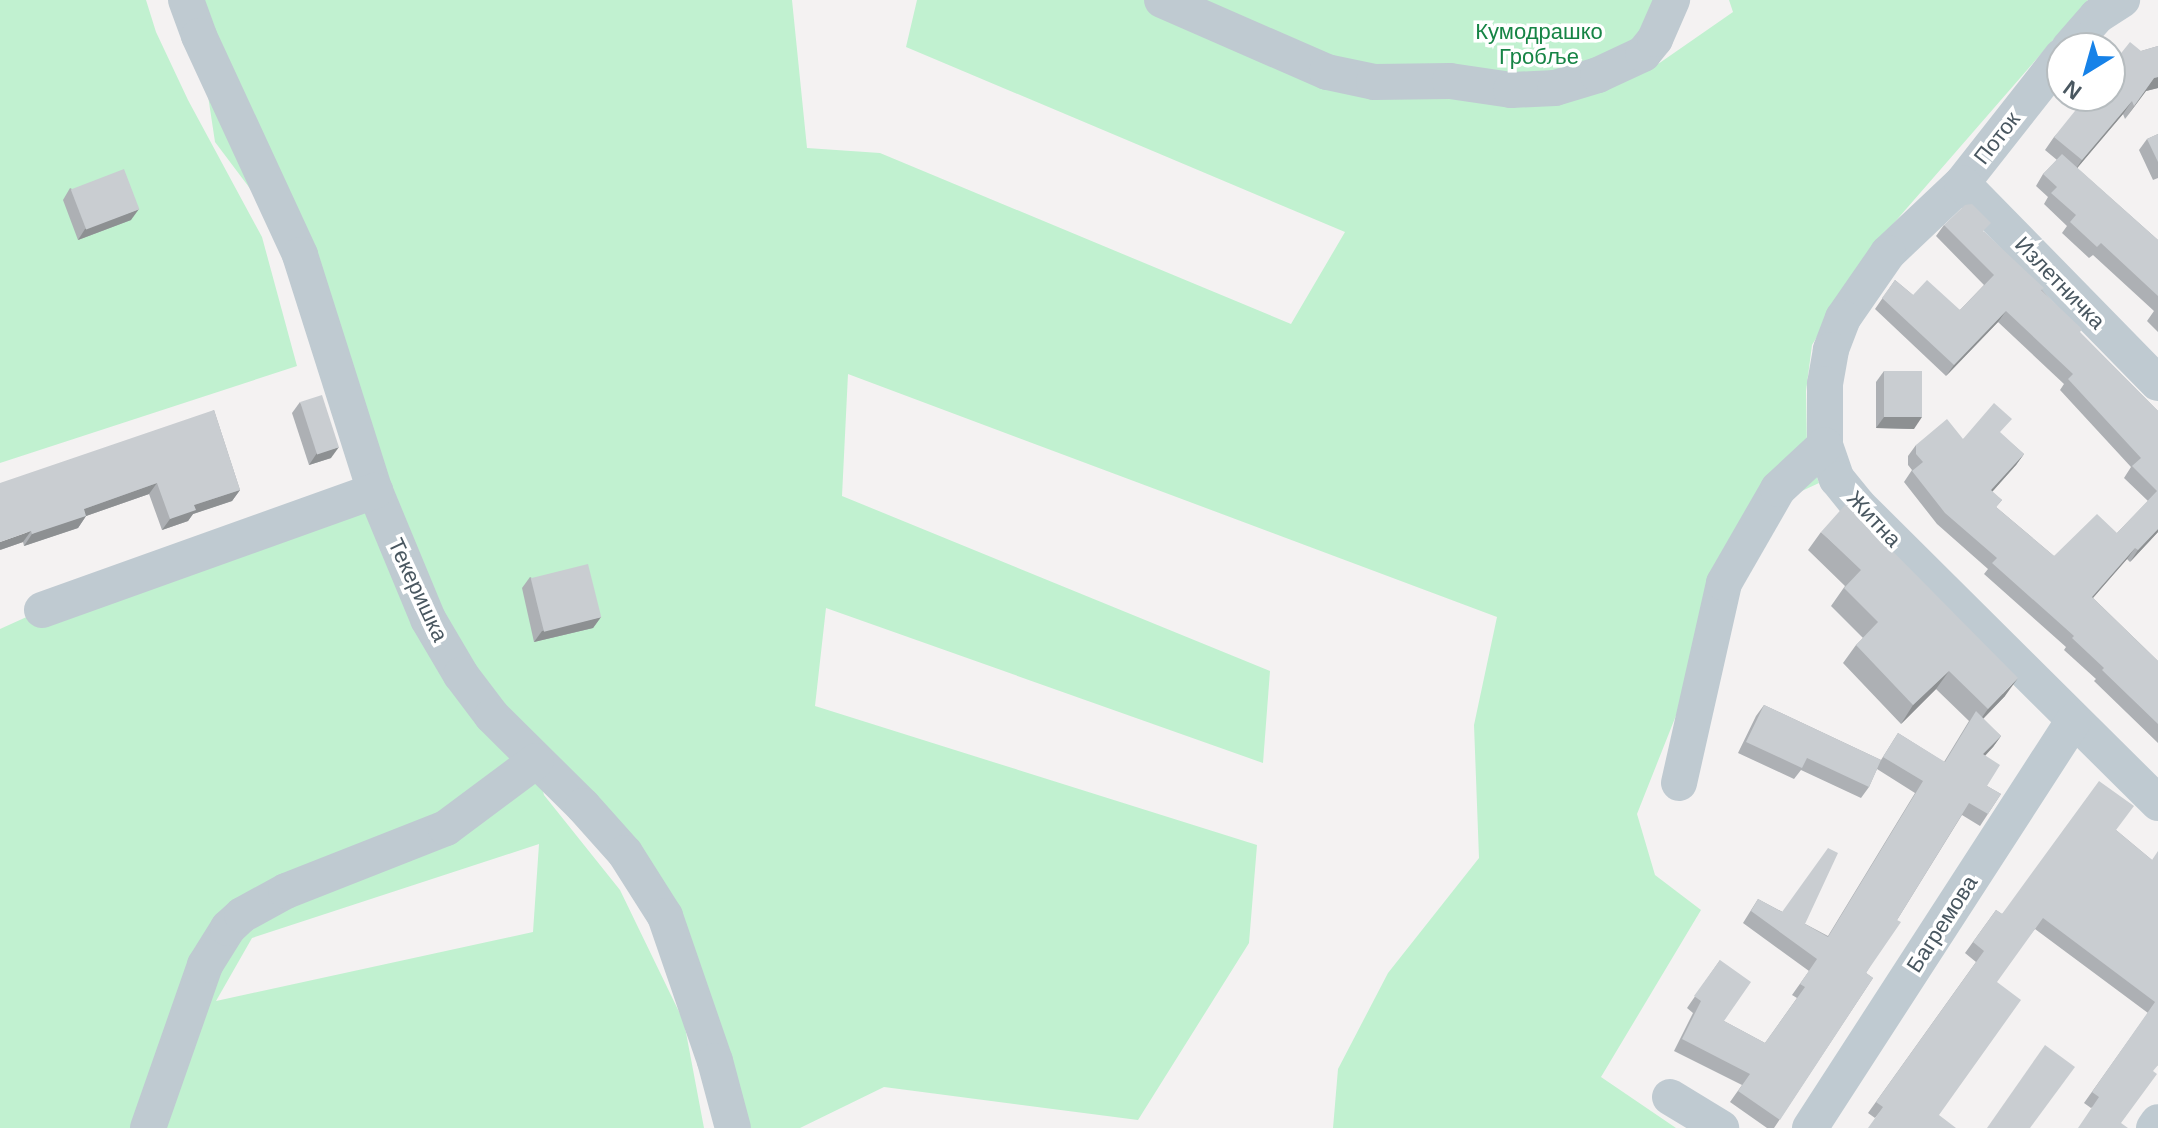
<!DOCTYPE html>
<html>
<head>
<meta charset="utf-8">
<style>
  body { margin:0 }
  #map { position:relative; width:2158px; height:1128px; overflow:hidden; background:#f4f2f2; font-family:Helvetica,sans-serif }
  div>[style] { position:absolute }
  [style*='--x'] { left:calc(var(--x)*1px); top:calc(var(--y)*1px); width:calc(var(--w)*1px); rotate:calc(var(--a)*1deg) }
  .green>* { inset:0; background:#c1f1d0 }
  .minor>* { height:36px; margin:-18px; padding:0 18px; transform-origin:18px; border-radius:18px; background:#bfcad1 }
  .wall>* { inset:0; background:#adb0b4 }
  .shaded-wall>* { inset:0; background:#8d9092 }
  .building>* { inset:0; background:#c9cdd1; transform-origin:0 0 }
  span { translate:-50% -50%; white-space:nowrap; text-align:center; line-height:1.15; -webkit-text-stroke:7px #fff; paint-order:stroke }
  .park-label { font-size:22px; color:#168445 }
  .street-label { font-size:22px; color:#495760 }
  .north { position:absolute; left:2046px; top:32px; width:80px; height:80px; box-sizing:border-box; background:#fff; border:2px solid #b6bcbf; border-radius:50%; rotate:217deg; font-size:22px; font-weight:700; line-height:32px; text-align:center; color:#495760 }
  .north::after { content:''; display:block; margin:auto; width:28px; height:36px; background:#1782e8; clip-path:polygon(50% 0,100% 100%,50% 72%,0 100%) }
</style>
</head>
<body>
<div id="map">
  <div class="green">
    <i style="clip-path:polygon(0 0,146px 0,156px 32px,188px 100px,262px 237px,297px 366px,0 463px)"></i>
    <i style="clip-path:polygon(evenodd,186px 0,792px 0,807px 148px,880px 153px,1291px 324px,1345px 232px,906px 47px,917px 0,1668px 0,1648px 71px,1733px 12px,1729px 0,2088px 0,1867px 254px,1812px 345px,1806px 391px,1807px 449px,1819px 483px,1791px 496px,1745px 580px,1677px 713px,1637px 814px,1655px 875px,1701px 910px,1601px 1077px,1676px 1128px,1333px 1128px,1338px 1069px,1388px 973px,1479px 858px,1474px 725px,1497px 617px,848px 374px,842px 496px,1270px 671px,1263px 763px,826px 608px,815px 706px,1257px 845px,1249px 943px,1138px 1120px,884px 1087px,800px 1128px,733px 1128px,665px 916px,536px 763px,544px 795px,620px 890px,684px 1022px,704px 1128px,0 1128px,0 629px,42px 610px,374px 491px,300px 255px,215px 142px,199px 36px,186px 0,539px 844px,533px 932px,216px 1001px,252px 938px,539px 844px)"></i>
  </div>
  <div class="minor">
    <i style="--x:186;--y:0;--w:38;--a:70"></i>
    <i style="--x:199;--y:36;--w:241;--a:65.2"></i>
    <i style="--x:300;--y:255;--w:248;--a:72.4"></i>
    <i style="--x:375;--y:491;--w:139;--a:67.5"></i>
    <i style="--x:428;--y:619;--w:65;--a:59.5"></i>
    <i style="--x:461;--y:675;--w:51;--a:52.9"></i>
    <i style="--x:492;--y:716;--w:128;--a:44.7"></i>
    <i style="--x:583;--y:806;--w:63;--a:48.2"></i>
    <i style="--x:625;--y:853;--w:75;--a:57.6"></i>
    <i style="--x:665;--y:916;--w:153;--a:71"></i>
    <i style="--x:715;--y:1061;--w:69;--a:75"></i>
    <i style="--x:1162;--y:0;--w:180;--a:23.6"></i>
    <i style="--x:1327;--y:72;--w:48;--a:12"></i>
    <i style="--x:1374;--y:82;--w:76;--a:-0.8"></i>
    <i style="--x:1450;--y:81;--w:62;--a:8.4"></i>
    <i style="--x:1511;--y:90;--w:44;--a:-2.6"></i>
    <i style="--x:1555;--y:88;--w:45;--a:-16.8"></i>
    <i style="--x:1598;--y:75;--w:50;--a:-25"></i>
    <i style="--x:1643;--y:54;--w:19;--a:-51"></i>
    <i style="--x:1655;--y:39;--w:43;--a:-66.4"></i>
    <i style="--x:2069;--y:48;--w:43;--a:-48.8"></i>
    <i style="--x:2097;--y:16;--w:30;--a:-33"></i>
    <i style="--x:2062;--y:56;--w:162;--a:128.2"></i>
    <i style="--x:1962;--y:183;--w:102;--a:136.6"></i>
    <i style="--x:1888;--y:253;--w:79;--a:124.7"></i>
    <i style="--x:1843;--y:318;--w:34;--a:111"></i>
    <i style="--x:1831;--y:350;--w:35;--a:100"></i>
    <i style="--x:1825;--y:384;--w:61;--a:90"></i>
    <i style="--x:1825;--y:445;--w:36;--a:71"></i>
    <i style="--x:1837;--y:479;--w:33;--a:51"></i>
    <i style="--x:1858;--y:505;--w:423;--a:44.8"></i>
    <i style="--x:1962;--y:183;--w:280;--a:45.6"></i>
    <i style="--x:42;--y:610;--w:354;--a:-19.7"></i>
    <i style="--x:1679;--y:783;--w:205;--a:-77.3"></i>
    <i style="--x:1724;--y:583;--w:108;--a:-60.1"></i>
    <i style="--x:1778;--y:489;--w:64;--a:-43.1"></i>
    <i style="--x:1670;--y:1097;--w:60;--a:31.3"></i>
    <i style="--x:148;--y:1128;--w:173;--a:-70.7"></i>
    <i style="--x:205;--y:965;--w:44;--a:-58.1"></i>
    <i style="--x:228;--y:928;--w:19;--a:-43"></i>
    <i style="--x:242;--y:915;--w:50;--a:-28.6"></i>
    <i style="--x:286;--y:891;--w:172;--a:-21.5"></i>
    <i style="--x:446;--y:828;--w:112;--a:-36.7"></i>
    <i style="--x:1810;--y:1128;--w:485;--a:-57.1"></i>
    <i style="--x:2154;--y:1128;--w:7;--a:-56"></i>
  </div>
  <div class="wall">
    <i style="clip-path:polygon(2158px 46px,2158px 88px,2146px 91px,2125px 119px,2123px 114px,2077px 168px,2158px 240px,2158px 332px,2147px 321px,2154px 311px,2093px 255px,2089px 258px,2062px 233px,2067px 226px,2044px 204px,2048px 197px,2036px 186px,2043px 174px,2057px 160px,2045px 150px,2054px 137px,2141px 51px)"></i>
    <i style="clip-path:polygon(2158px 134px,2158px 178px,2153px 180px,2139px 150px,2147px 139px)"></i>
    <i style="clip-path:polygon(70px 188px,131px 220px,78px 240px,63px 200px)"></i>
    <i style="clip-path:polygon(1944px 225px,1984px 232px,2042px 290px,2080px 333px,2158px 411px,2158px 532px,2130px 562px,2127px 559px,2093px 598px,2158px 661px,2158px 743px,2094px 681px,2096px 679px,2064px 650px,2066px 647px,1984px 574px,1988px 569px,1937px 524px,1904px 482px,1912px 470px,1908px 465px,1908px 456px,1916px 445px,2001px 434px,2024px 454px,2016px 465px,1992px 492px,2002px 500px,1996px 507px,2054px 556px,2117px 533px,2148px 501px,2124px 478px,2131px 467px,2060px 390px,2064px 384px,1998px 322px,1946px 376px,1875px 309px,1895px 280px,1913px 295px,1960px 310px,1984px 285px,1936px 236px)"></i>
    <i style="clip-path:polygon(1884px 371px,1914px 429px,1876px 428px,1876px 382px)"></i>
    <i style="clip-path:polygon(300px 402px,331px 458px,309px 465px,292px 413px)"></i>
    <i style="clip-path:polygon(214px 410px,240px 490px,232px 501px,193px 514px,188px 521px,162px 530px,149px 494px,86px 516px,78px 528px,24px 546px,23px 542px,0 550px)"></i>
    <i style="clip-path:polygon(1821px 532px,2005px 696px,1983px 719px,2001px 736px,1993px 747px,1985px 756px,1987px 786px,2001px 794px,1980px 826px,1962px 815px,1897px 920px,1866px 973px,1873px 978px,1774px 1128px,1767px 1128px,1730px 1102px,1742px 1085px,1674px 1051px,1693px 1013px,1687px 1008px,1720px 960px,1724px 1021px,1765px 1043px,1797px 998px,1792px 995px,1809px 971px,1743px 923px,1758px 899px,1828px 936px,1915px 793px,1877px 769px,1869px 787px,1861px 798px,1801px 770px,1794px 779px,1738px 753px,1756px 716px,1764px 705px,1881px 760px,1898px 733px,1944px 762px,1969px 721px,1936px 689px,1901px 724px,1843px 663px,1856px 645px,1863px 638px,1831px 606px,1845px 586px,1808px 550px)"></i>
    <i style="clip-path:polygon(530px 577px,601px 617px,593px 628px,534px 642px,522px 588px)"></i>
    <i style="clip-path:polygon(2116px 830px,2152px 860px,2158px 1065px,2091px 1108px,2084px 1103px,2148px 1013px,2035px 929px,1875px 1118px,1868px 1113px,1976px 962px,1965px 953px,1996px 910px,2002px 914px)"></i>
  </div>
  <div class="shaded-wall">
    <i style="clip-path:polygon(2158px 77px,2158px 88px,2146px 91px,2125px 119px,2154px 78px)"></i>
    <i style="clip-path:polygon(2132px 101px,2123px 114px,2073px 173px,2082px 160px)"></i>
    <i style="clip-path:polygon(139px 209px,131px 220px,78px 240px,85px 229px)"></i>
    <i style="clip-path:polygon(2006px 311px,1998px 322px,1946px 376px,1954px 365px)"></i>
    <i style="clip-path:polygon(1884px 417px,1922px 417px,1914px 429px,1876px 428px)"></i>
    <i style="clip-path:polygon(339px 447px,331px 458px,309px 465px,317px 453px)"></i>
    <i style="clip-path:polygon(2024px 454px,2016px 465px,1983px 502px,1991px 490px)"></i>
    <i style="clip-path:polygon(157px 483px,149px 494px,86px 516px,78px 528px,24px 546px,32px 534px,84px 509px)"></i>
    <i style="clip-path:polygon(240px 490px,232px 501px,193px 514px,188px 521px,162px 530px,170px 519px,194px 505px)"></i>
    <i style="clip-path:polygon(2158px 529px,2158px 532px,2130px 562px,2138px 550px)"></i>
    <i style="clip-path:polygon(31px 531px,23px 542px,0 550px,0 542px)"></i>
    <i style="clip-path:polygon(2135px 548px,2127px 559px,2084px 608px,2092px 597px)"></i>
    <i style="clip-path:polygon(601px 617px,593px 628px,534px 642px,542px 631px)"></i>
    <i style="clip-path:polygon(1949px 671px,1936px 689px,1901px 724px,1913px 705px)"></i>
    <i style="clip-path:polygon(2018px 678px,2005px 696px,1975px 727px,1988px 709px)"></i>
    <i style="clip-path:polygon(2001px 736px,1993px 747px,1975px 766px,1983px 754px)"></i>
  </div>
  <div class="building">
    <i style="clip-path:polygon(2130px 42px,2141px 51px,2158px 46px,2158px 77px,2154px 78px,2134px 106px,2132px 101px,2082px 160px,2054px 137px,2087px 96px,2110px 96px,2110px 67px)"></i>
    <i style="clip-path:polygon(2158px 134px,2158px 162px,2147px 139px)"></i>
    <i style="clip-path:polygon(2062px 154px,2158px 240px,2158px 296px,2101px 243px,2097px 247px,2070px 222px,2076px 215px,2051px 193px,2057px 187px,2043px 174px)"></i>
    <i style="left:124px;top:169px;width:43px;height:57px;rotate:69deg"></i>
    <i style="clip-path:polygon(1972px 204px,1991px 223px,1983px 231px,2044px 288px,2041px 290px,2082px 329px,2080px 332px,2158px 411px,2158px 529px,2138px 550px,2135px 548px,2092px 597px,2158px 661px,2158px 724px,2102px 670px,2104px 668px,2072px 638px,2074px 636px,1992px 563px,1997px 558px,1945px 513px,1912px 471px,1923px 462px,1916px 454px,1916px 445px,1947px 419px,1963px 439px,1994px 403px,2012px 419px,2000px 432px,2024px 454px,1991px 490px,2002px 500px,1996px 507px,2054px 556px,2097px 514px,2117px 533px,2157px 491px,2132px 466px,2141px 458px,2068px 379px,2073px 374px,2006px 311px,1954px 365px,1882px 298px,1895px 280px,1913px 295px,1927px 280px,1960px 310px,1994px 275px,1944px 225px,1965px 205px)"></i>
    <i style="left:1884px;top:371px;width:38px;height:46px"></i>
    <i style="left:322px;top:395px;width:55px;height:23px;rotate:72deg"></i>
    <i style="clip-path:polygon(214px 410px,240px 490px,194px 505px,196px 510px,170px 519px,157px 483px,84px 509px,86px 516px,32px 534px,31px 531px,0 542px,0 483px)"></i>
    <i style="clip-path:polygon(1846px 504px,2018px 678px,1988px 709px,1949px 671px,1913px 705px,1856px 645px,1878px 622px,1844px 588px,1861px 570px,1821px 532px)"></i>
    <i style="left:588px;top:564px;width:55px;height:59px;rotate:76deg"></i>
    <i style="clip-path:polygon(1764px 705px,1881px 760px,1869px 787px,1807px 758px,1802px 768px,1746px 742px)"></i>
    <i style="clip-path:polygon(1976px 711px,2001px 736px,1983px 754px,2000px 765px,1987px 786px,2001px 794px,1988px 814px,1969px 803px,1897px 920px,1901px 922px,1866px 973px,1873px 978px,1780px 1120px,1738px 1091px,1750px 1074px,1682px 1039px,1701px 1001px,1694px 996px,1720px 960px,1751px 982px,1724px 1021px,1765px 1043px,1805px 987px,1800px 984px,1817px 959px,1751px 911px,1758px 899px,1782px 912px,1828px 848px,1838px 853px,1805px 924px,1828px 937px,1923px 781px,1883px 757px,1898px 733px,1945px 762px)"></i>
    <i style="clip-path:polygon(2099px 781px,2134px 806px,2116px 830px,2152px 860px,2158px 851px,2158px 1065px,2153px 1071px,2157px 1074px,2121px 1123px,2128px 1128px,2078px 1128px,2099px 1097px,2092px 1092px,2155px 1002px,2043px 918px,1997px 982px,2021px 1000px,1939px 1115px,1956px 1128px,1868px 1128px,1883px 1107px,1876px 1102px,1984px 951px,1973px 942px,1996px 910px,2002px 914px)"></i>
    <i style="clip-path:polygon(2045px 1045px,2075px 1067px,2030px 1128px,1987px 1128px)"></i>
  </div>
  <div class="park-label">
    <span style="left:1539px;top:44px">Кумодрашко<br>Гробље</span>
  </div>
  <div class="street-label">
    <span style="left:1997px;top:138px;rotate:-52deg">Поток</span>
    <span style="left:2060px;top:283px;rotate:46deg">Излетничка</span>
    <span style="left:1874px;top:519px;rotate:47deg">Житна</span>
    <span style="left:418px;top:590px;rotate:65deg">Текеришка</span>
    <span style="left:1942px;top:924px;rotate:-57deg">Багремова</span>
  </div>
  <div class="north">N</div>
</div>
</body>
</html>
